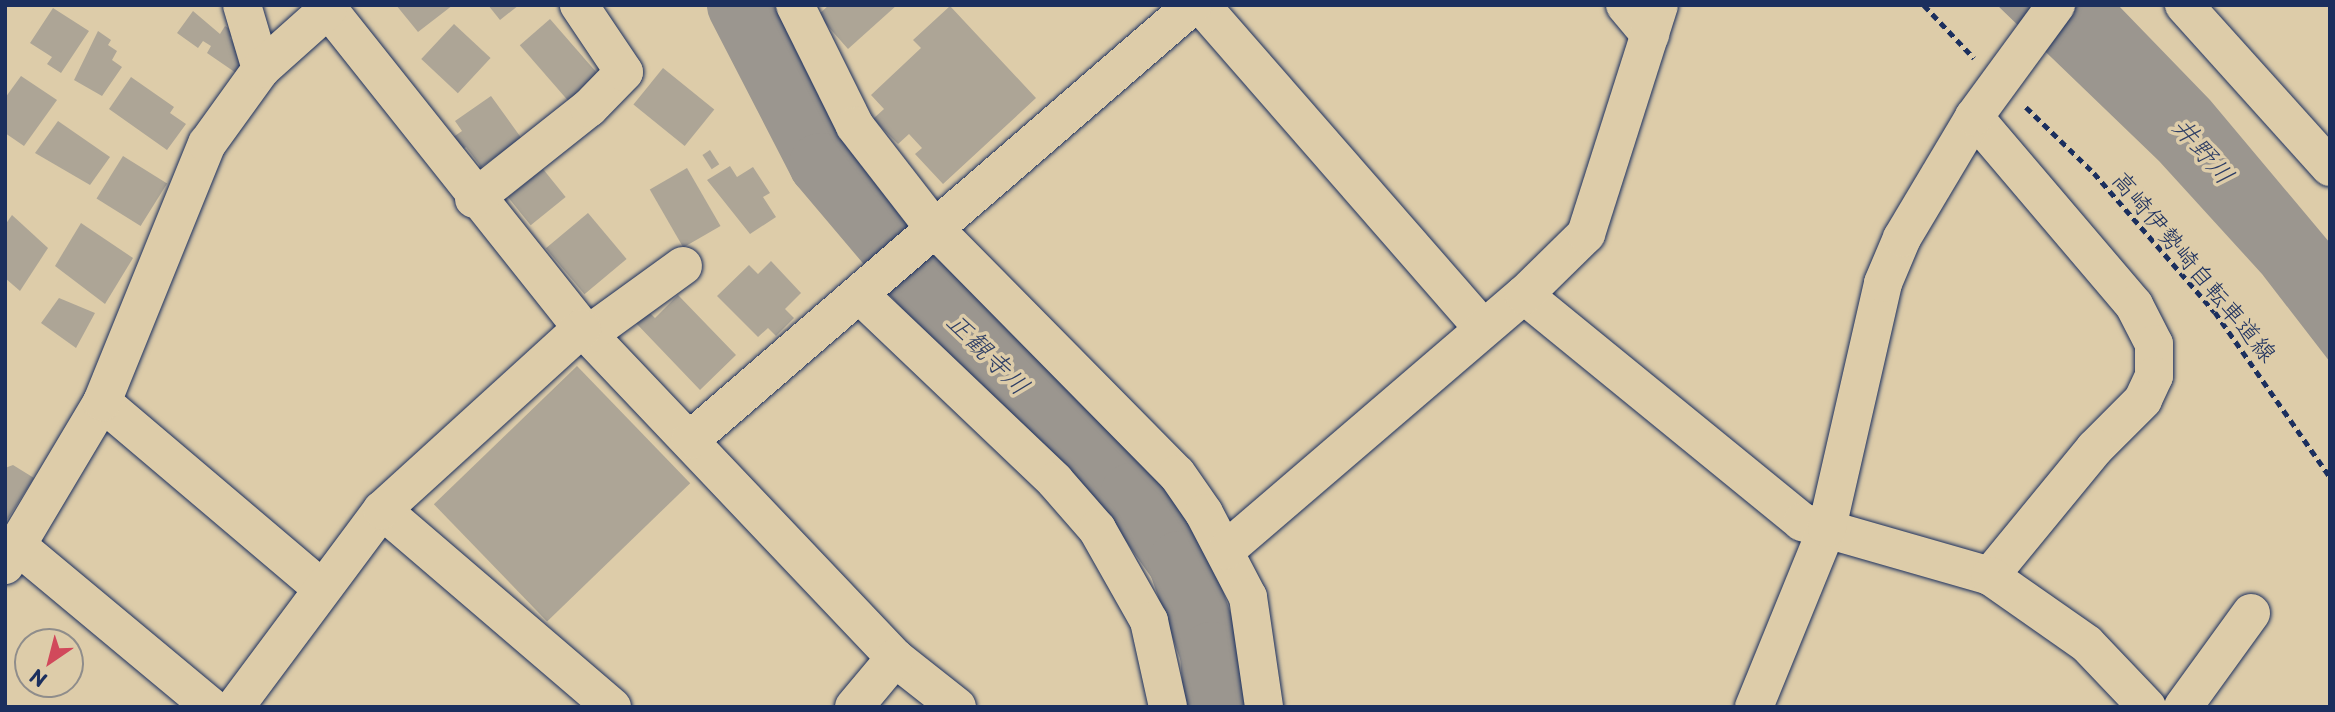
<!DOCTYPE html>
<html>
<head>
<meta charset="utf-8">
<style>
  body { margin:0 }
  #map { position:relative; width:2335px; height:712px; overflow:hidden; background:#ddcca9; font-family:"Playpen Sans","Klee One",sans-serif }
  div>[style] { position:absolute }
  [style*='--x'] { left:calc(var(--x)*1px); top:calc(var(--y)*1px); width:calc(var(--w)*1px); rotate:calc(var(--a)*1deg) }
  .water>* { inset:0; background:#9b968f }
  .river>* { height:63px; margin:-31.5px; padding:0 31.5px; transform-origin:31.5px; border-radius:31.5px; background:#9b968f }
  .building>* { inset:0; background:#ada596; transform-origin:0 0 }
  .path>* { height:4.5px; margin-top:-2.25px; transform-origin:0; background:repeating-linear-gradient(90deg,#1b2f5e 0 7px,transparent 0 12px) }
  .roads { filter:drop-shadow(0 0 2px #1b2f5e) drop-shadow(0 0 2px #1b2f5e) }
  .minor>* { height:38px; margin:-19px; padding:0 19px; transform-origin:19px; border-radius:19px; background:#ddcca9 }
  span { translate:-50% -50%; white-space:nowrap; text-align:center; line-height:1.15; -webkit-text-stroke:7px #ddcca9; paint-order:stroke }
  .street-label { font-size:24px; color:#1b2f5e }
  .water-label { font-size:26px; color:#2e3e65; font-style:italic }
  .frame { position:absolute; inset:0; border:7px solid #1b2f5e; pointer-events:none }
  .north { position:absolute; left:14px; top:628px; width:70px; height:70px; box-sizing:border-box; background:#ddcca9; border:2px solid #8f8d8b; border-radius:50%; rotate:215deg; font-size:19px; font-weight:700; line-height:28px; text-align:center; color:#1b2f5e }
  .north::after { content:''; display:block; margin:auto; width:24px; height:32px; background:#d1495b; clip-path:polygon(50% 0,100% 100%,50% 72%,0 100%) }
</style>
</head>
<body>
<div id="map">
  <div class="water">
    <i style="clip-path:polygon(1997px 5px,2118px 5px,2210px 100px,2330px 243px,2330px 362px,2262px 274px,2159px 161px)"></i>
  </div>
  <div class="river">
    <i style="--x:738;--y:5;--w:179;--a:62.7"></i>
    <i style="--x:820;--y:164;--w:173;--a:49.7"></i>
    <i style="--x:932;--y:296;--w:281;--a:44.9"></i>
    <i style="--x:1131;--y:494;--w:83;--a:54.8"></i>
    <i style="--x:1179;--y:562;--w:96;--a:70.6"></i>
    <i style="--x:1211;--y:653;--w:54;--a:85.8"></i>
  </div>
  <div class="building">
    <i style="clip-path:polygon(396px 5px,453px 5px,418px 32px)"></i>
    <i style="clip-path:polygon(488px 5px,519px 5px,500px 20px)"></i>
    <i style="clip-path:polygon(829px 5px,897px 5px,848px 49px,818px 15px)"></i>
    <i style="clip-path:polygon(950px 6px,1036px 98px,943px 184px,915px 154px,922px 148px,909px 134px,898px 144px,873px 119px,884px 109px,871px 95px,921px 48px,913px 40px)"></i>
    <i style="clip-path:polygon(53px 8px,89px 31px,61px 73px,47px 64px,52px 57px,30px 43px)"></i>
    <i style="clip-path:polygon(193px 11px,220px 34px,225px 26px,234px 32px,230px 38px,248px 62px,239px 75px,207px 53px,211px 46px,203px 41px,198px 48px,177px 33px)"></i>
    <i style="left:550px;top:19px;width:74px;height:40px;rotate:49deg"></i>
    <i style="left:454px;top:24px;width:50px;height:48px;rotate:43deg"></i>
    <i style="clip-path:polygon(98px 31px,111px 40px,108px 45px,117px 51px,112px 60px,122px 67px,102px 96px,74px 80px)"></i>
    <i style="left:663px;top:68px;width:66px;height:47px;rotate:39deg"></i>
    <i style="clip-path:polygon(21px 76px,57px 100px,24px 146px,5px 133px,5px 98px)"></i>
    <i style="clip-path:polygon(131px 77px,174px 107px,170px 113px,186px 124px,167px 150px,109px 109px)"></i>
    <i style="clip-path:polygon(491px 96px,522px 139px,481px 167px,466px 147px,458px 153px,449px 140px,462px 131px,455px 121px)"></i>
    <i style="clip-path:polygon(58px 121px,110px 157px,90px 185px,35px 153px)"></i>
    <i style="left:710px;top:150px;width:17px;height:9px;rotate:57deg"></i>
    <i style="left:123px;top:156px;width:52px;height:50px;rotate:32deg"></i>
    <i style="clip-path:polygon(730px 166px,737px 177px,753px 167px,770px 193px,763px 197px,776px 217px,750px 234px,707px 180px)"></i>
    <i style="left:687px;top:168px;width:67px;height:43px;rotate:60deg"></i>
    <i style="left:543px;top:169px;width:36px;height:45px;rotate:51deg"></i>
    <i style="left:588px;top:213px;width:60px;height:55px;rotate:50deg"></i>
    <i style="clip-path:polygon(12px 215px,48px 248px,20px 291px,5px 278px,5px 225px)"></i>
    <i style="clip-path:polygon(81px 223px,133px 258px,105px 304px,55px 266px)"></i>
    <i style="clip-path:polygon(771px 261px,801px 293px,785px 309px,794px 318px,776px 336px,768px 328px,758px 337px,717px 296px,749px 265px,758px 274px)"></i>
    <i style="clip-path:polygon(678px 295px,736px 355px,700px 390px,634px 321px,646px 309px,655px 318px)"></i>
    <i style="clip-path:polygon(59px 298px,95px 313px,76px 348px,41px 323px)"></i>
    <i style="left:577px;top:366px;width:163px;height:199px;rotate:46deg"></i>
    <i style="clip-path:polygon(13px 465px,34px 478px,7px 520px,5px 468px)"></i>
  </div>
  <div class="path">
    <i style="--x:1924;--y:5;--w:73;--a:46.7"></i>
    <i style="--x:2026;--y:107;--w:95;--a:44.1"></i>
    <i style="--x:2094;--y:173;--w:184;--a:49"></i>
    <i style="--x:2215;--y:312;--w:201;--a:55.1"></i>
  </div>
  <div class="roads">
    <div class="minor">
      <i style="--x:242;--y:5;--w:67;--a:73.5"></i>
      <i style="--x:325;--y:5;--w:413;--a:51.5"></i>
      <i style="--x:582;--y:328;--w:455;--a:46.5"></i>
      <i style="--x:895;--y:658;--w:79;--a:38.3"></i>
      <i style="--x:795;--y:5;--w:135;--a:63.6"></i>
      <i style="--x:855;--y:126;--w:130;--a:52.2"></i>
      <i style="--x:935;--y:229;--w:344;--a:45.4"></i>
      <i style="--x:1177;--y:474;--w:47;--a:55.3"></i>
      <i style="--x:1204;--y:513;--w:95;--a:62.4"></i>
      <i style="--x:1248;--y:597;--w:111;--a:81.7"></i>
      <i style="--x:1201;--y:5;--w:427;--a:48.9"></i>
      <i style="--x:1625;--y:5;--w:39;--a:50"></i>
      <i style="--x:2184;--y:5;--w:218;--a:48"></i>
      <i style="--x:1974;--y:117;--w:247;--a:49.6"></i>
      <i style="--x:2134;--y:305;--w:44;--a:62.9"></i>
      <i style="--x:2154;--y:344;--w:32;--a:90"></i>
      <i style="--x:2154;--y:376;--w:26;--a:115"></i>
      <i style="--x:2143;--y:400;--w:68;--a:135"></i>
      <i style="--x:2095;--y:448;--w:166;--a:129.4"></i>
      <i style="--x:474;--y:199;--w:147;--a:-38.4"></i>
      <i style="--x:589;--y:108;--w:50;--a:-45.8"></i>
      <i style="--x:624;--y:72;--w:81;--a:-123.9"></i>
      <i style="--x:860;--y:295;--w:269;--a:43.6"></i>
      <i style="--x:1055;--y:481;--w:64;--a:48.8"></i>
      <i style="--x:1097;--y:529;--w:106;--a:60.5"></i>
      <i style="--x:1149;--y:621;--w:88;--a:77.5"></i>
      <i style="--x:1524;--y:295;--w:359;--a:39.2"></i>
      <i style="--x:1802;--y:522;--w:196;--a:16"></i>
      <i style="--x:1990;--y:576;--w:118;--a:35"></i>
      <i style="--x:2087;--y:644;--w:87;--a:46.4"></i>
      <i style="--x:589;--y:334;--w:116;--a:-35.9"></i>
      <i style="--x:102;--y:402;--w:287;--a:40.3"></i>
      <i style="--x:690;--y:440;--w:665;--a:-40.85"></i>
      <i style="--x:382;--y:510;--w:303;--a:40.6"></i>
      <i style="--x:19;--y:547;--w:250;--a:39.8"></i>
      <i style="--x:1226;--y:550;--w:392;--a:-40.6"></i>
      <i style="--x:1524;--y:295;--w:87;--a:-44.5"></i>
      <i style="--x:1586;--y:234;--w:240;--a:-72.3"></i>
      <i style="--x:5;--y:565;--w:190;--a:-59.2"></i>
      <i style="--x:102;--y:402;--w:279;--a:-67.9"></i>
      <i style="--x:207;--y:144;--w:92;--a:-54.2"></i>
      <i style="--x:261;--y:69;--w:90;--a:-41.8"></i>
      <i style="--x:235;--y:707;--w:246;--a:-53.3"></i>
      <i style="--x:382;--y:510;--w:270;--a:-42.3"></i>
      <i style="--x:854;--y:707;--w:64;--a:-50.1"></i>
      <i style="--x:1754;--y:707;--w:193;--a:-67.8"></i>
      <i style="--x:1827;--y:528;--w:251;--a:-77.1"></i>
      <i style="--x:1883;--y:283;--w:49;--a:-67.1"></i>
      <i style="--x:1902;--y:238;--w:141;--a:-59.2"></i>
      <i style="--x:1974;--y:117;--w:139;--a:-53.8"></i>
      <i style="--x:2183;--y:707;--w:116;--a:-54.1"></i>
    </div>
  </div>
  <div class="street-label">
    <span style="left:2195px;top:266px;rotate:50deg">高崎伊勢崎自転車道線</span>
  </div>
  <div class="water-label">
    <span style="left:2204px;top:150px;rotate:49deg">井野川</span>
    <span style="left:989px;top:353px;rotate:45deg">正観寺川</span>
  </div>
  <div class="frame"></div>
  <div class="north">N</div>
</div>
</body>
</html>
